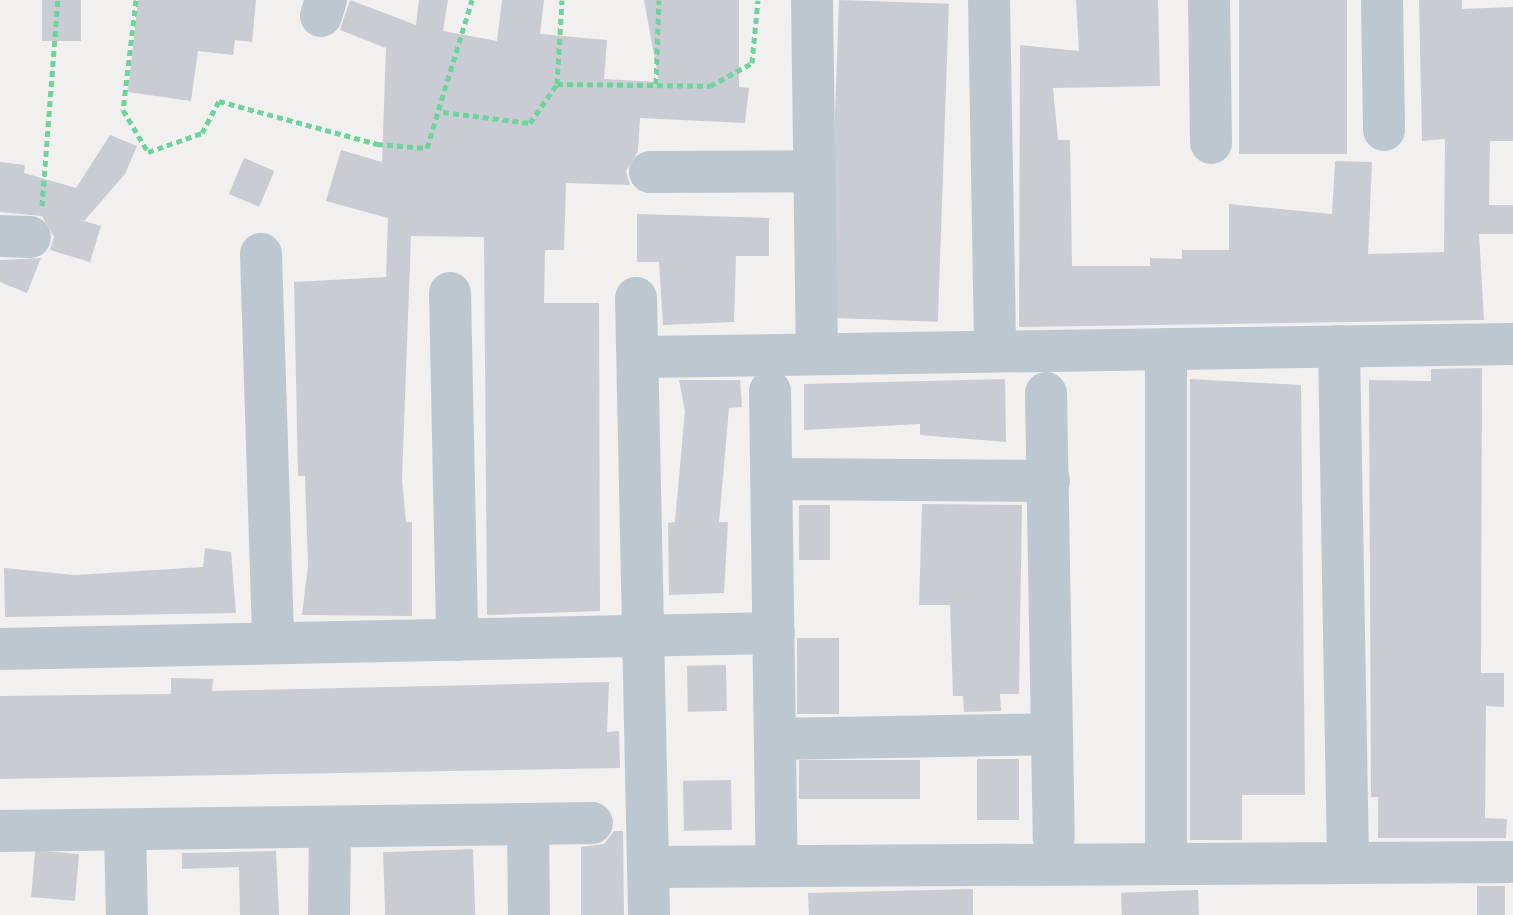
<!DOCTYPE html>
<html>
<head>
<meta charset="utf-8">
<style>
  body { margin:0 }
  #map { position:relative; width:1513px; height:915px; overflow:hidden; background:#f2efef; font-family:"Noto Sans",sans-serif }
  div>[style] { position:absolute }
  [style*='--x'] { left:calc(var(--x)*1px); top:calc(var(--y)*1px); width:calc(var(--w)*1px); rotate:calc(var(--a)*1deg) }
  .building>* { inset:0; background:#c9ccd2; transform-origin:0 0 }
  .path>* { height:5px; margin-top:-2.5px; transform-origin:0; background:repeating-linear-gradient(90deg,#6fd39d 0 6px,transparent 0 10px) }
  .minor>* { height:42px; margin:-21px; padding:0 21px; transform-origin:21px; border-radius:21px; background:#bcc7cf }
  span { translate:-50% -50%; white-space:nowrap; text-align:center; line-height:1.15; -webkit-text-stroke:8px #fff; paint-order:stroke }
</style>
</head>
<body>
<div id="map">
  <div class="building">
    <i style="left:42px;top:0;width:39px;height:41px"></i>
    <i style="clip-path:polygon(138px 0,256px 0,252px 42px,235px 40px,233px 55px,198px 51px,191px 101px,128px 92px)"></i>
    <i style="clip-path:polygon(350px 0,416px 25px,419px 0,448px 0,443px 31px,497px 41px,502px 0,544px 0,540px 34px,607px 40px,604px 79px,659px 82px,644px 0,739px 0,739px 87px,749px 88px,745px 123px,640px 118px,638px 151px,626px 171px,630px 185px,566px 183px,564px 250px,545px 250px,544px 303px,599px 303px,600px 611px,487px 615px,484px 237px,411px 236px,402px 479px,406px 522px,412px 522px,412px 616px,302px 615px,308px 565px,305px 476px,298px 476px,294px 282px,386px 277px,388px 218px,326px 201px,341px 150px,382px 162px,386px 48px,340px 30px)"></i>
    <i style="left:839px;top:0;width:110px;height:318px;rotate:2deg"></i>
    <i style="clip-path:polygon(1076px 0,1158px 0,1160px 86px,1053px 88px,1058px 140px,1070px 140px,1072px 266px,1150px 266px,1150px 258px,1182px 259px,1182px 250px,1229px 250px,1229px 204px,1332px 214px,1335px 161px,1372px 162px,1368px 254px,1444px 252px,1445px 139px,1422px 141px,1419px 0,1462px 0,1462px 9px,1513px 7px,1513px 141px,1490px 141px,1489px 205px,1513px 205px,1513px 234px,1479px 234px,1484px 320px,1019px 327px,1020px 45px,1079px 51px)"></i>
    <i style="left:1239px;top:0;width:108px;height:154px"></i>
    <i style="clip-path:polygon(110px 135px,137px 146px,125px 174px,84px 221px,101px 226px,90px 262px,50px 250px,54px 237px,42px 216px,0 212px,0 162px,25px 165px,24px 173px,76px 188px)"></i>
    <i style="left:244px;top:158px;width:33px;height:39px;rotate:23deg"></i>
    <i style="clip-path:polygon(637px 214px,769px 218px,769px 256px,736px 256px,734px 322px,663px 325px,659px 262px,637px 262px)"></i>
    <i style="clip-path:polygon(41px 258px,27px 293px,0 282px,0 260px)"></i>
    <i style="clip-path:polygon(1482px 368px,1481px 673px,1504px 673px,1504px 707px,1486px 706px,1485px 818px,1507px 819px,1506px 838px,1378px 838px,1378px 797px,1371px 797px,1369px 380px,1431px 381px,1431px 369px)"></i>
    <i style="clip-path:polygon(1005px 379px,1006px 442px,920px 435px,920px 424px,804px 430px,804px 384px)"></i>
    <i style="clip-path:polygon(1190px 379px,1301px 385px,1305px 795px,1242px 795px,1242px 840px,1190px 840px)"></i>
    <i style="clip-path:polygon(679px 380px,740px 380px,742px 407px,729px 408px,719px 522px,728px 522px,724px 593px,669px 595px,668px 523px,675px 522px,685px 411px)"></i>
    <i style="clip-path:polygon(922px 504px,1022px 505px,1019px 694px,1000px 694px,1001px 711px,964px 712px,963px 696px,953px 696px,950px 605px,919px 605px)"></i>
    <i style="left:799px;top:505px;width:31px;height:55px"></i>
    <i style="clip-path:polygon(205px 548px,231px 552px,236px 613px,5px 617px,4px 568px,75px 575px,203px 567px)"></i>
    <i style="left:839px;top:638px;width:76px;height:42px;rotate:90deg"></i>
    <i style="left:726px;top:665px;width:46px;height:39px;rotate:89deg"></i>
    <i style="clip-path:polygon(171px 678px,213px 679px,212px 691px,609px 682px,607px 732px,619px 731px,620px 768px,0 779px,0 696px,171px 694px)"></i>
    <i style="left:977px;top:759px;width:42px;height:61px"></i>
    <i style="left:920px;top:760px;width:39px;height:121px;rotate:90deg"></i>
    <i style="left:731px;top:780px;width:50px;height:48px;rotate:89deg"></i>
    <i style="clip-path:polygon(614px 831px,623px 831px,624px 915px,581px 915px,581px 847px,604px 844px)"></i>
    <i style="left:473px;top:849px;width:66px;height:90px;rotate:88deg"></i>
    <i style="clip-path:polygon(276px 851px,279px 915px,240px 915px,239px 867px,182px 869px,182px 853px)"></i>
    <i style="left:79px;top:854px;width:47px;height:44px;rotate:95deg"></i>
    <i style="left:1477px;top:886px;width:28px;height:29px"></i>
    <i style="clip-path:polygon(973px 889px,973px 915px,809px 915px,808px 893px)"></i>
    <i style="left:1198px;top:890px;width:25px;height:77px;rotate:88deg"></i>
  </div>
  <div class="path">
    <i style="--x:136;--y:0;--w:111;--a:96.7"></i>
    <i style="--x:123;--y:110;--w:49;--a:59.2"></i>
    <i style="--x:148;--y:152;--w:57;--a:-19.4"></i>
    <i style="--x:202;--y:133;--w:36;--a:-62"></i>
    <i style="--x:219;--y:101;--w:164;--a:15.2"></i>
    <i style="--x:377;--y:144;--w:50;--a:4.6"></i>
    <i style="--x:427;--y:148;--w:155;--a:-73.1"></i>
    <i style="--x:557;--y:84;--w:84;--a:-86.6"></i>
    <i style="--x:656;--y:84;--w:84;--a:-88"></i>
    <i style="--x:443;--y:112;--w:88;--a:7.2"></i>
    <i style="--x:530;--y:123;--w:47;--a:-55.3"></i>
    <i style="--x:557;--y:84;--w:153;--a:0.7"></i>
    <i style="--x:710;--y:86;--w:48;--a:-28.7"></i>
    <i style="--x:752;--y:63;--w:63;--a:-84.6"></i>
    <i style="--x:42;--y:206;--w:207;--a:-85.6"></i>
  </div>
  <div class="minor">
    <i style="--x:812;--y:0;--w:353;--a:89.2"></i>
    <i style="--x:989;--y:0;--w:351;--a:89"></i>
    <i style="--x:1209;--y:0;--w:143;--a:89.2"></i>
    <i style="--x:1382;--y:0;--w:130;--a:89.1"></i>
    <i style="--x:321;--y:16;--w:17;--a:-73"></i>
    <i style="--x:650;--y:172;--w:164;--a:-0.3"></i>
    <i style="--x:0;--y:236;--w:30;--a:2"></i>
    <i style="--x:261;--y:254;--w:389;--a:88.2"></i>
    <i style="--x:450;--y:293;--w:347;--a:88.8"></i>
    <i style="--x:636;--y:298;--w:617;--a:88.79"></i>
    <i style="--x:1339;--y:346;--w:517;--a:89"></i>
    <i style="--x:642;--y:357;--w:871;--a:-0.86"></i>
    <i style="--x:770;--y:391;--w:454;--a:89.2"></i>
    <i style="--x:1046;--y:393;--w:445;--a:89"></i>
    <i style="--x:774;--y:479;--w:275;--a:0.4"></i>
    <i style="--x:0;--y:649;--w:774;--a:-1.18"></i>
    <i style="--x:775;--y:739;--w:277;--a:-1"></i>
    <i style="--x:528;--y:824;--w:91;--a:89.4"></i>
    <i style="--x:125;--y:830;--w:85;--a:88.7"></i>
    <i style="--x:0;--y:831;--w:592;--a:-0.77"></i>
    <i style="--x:1166;--y:864;--w:515;--a:-90"></i>
    <i style="--x:648;--y:867;--w:865;--a:-0.33"></i>
    <i style="--x:329;--y:915;--w:88;--a:-89.3"></i>
  </div>
</div>
</body>
</html>
